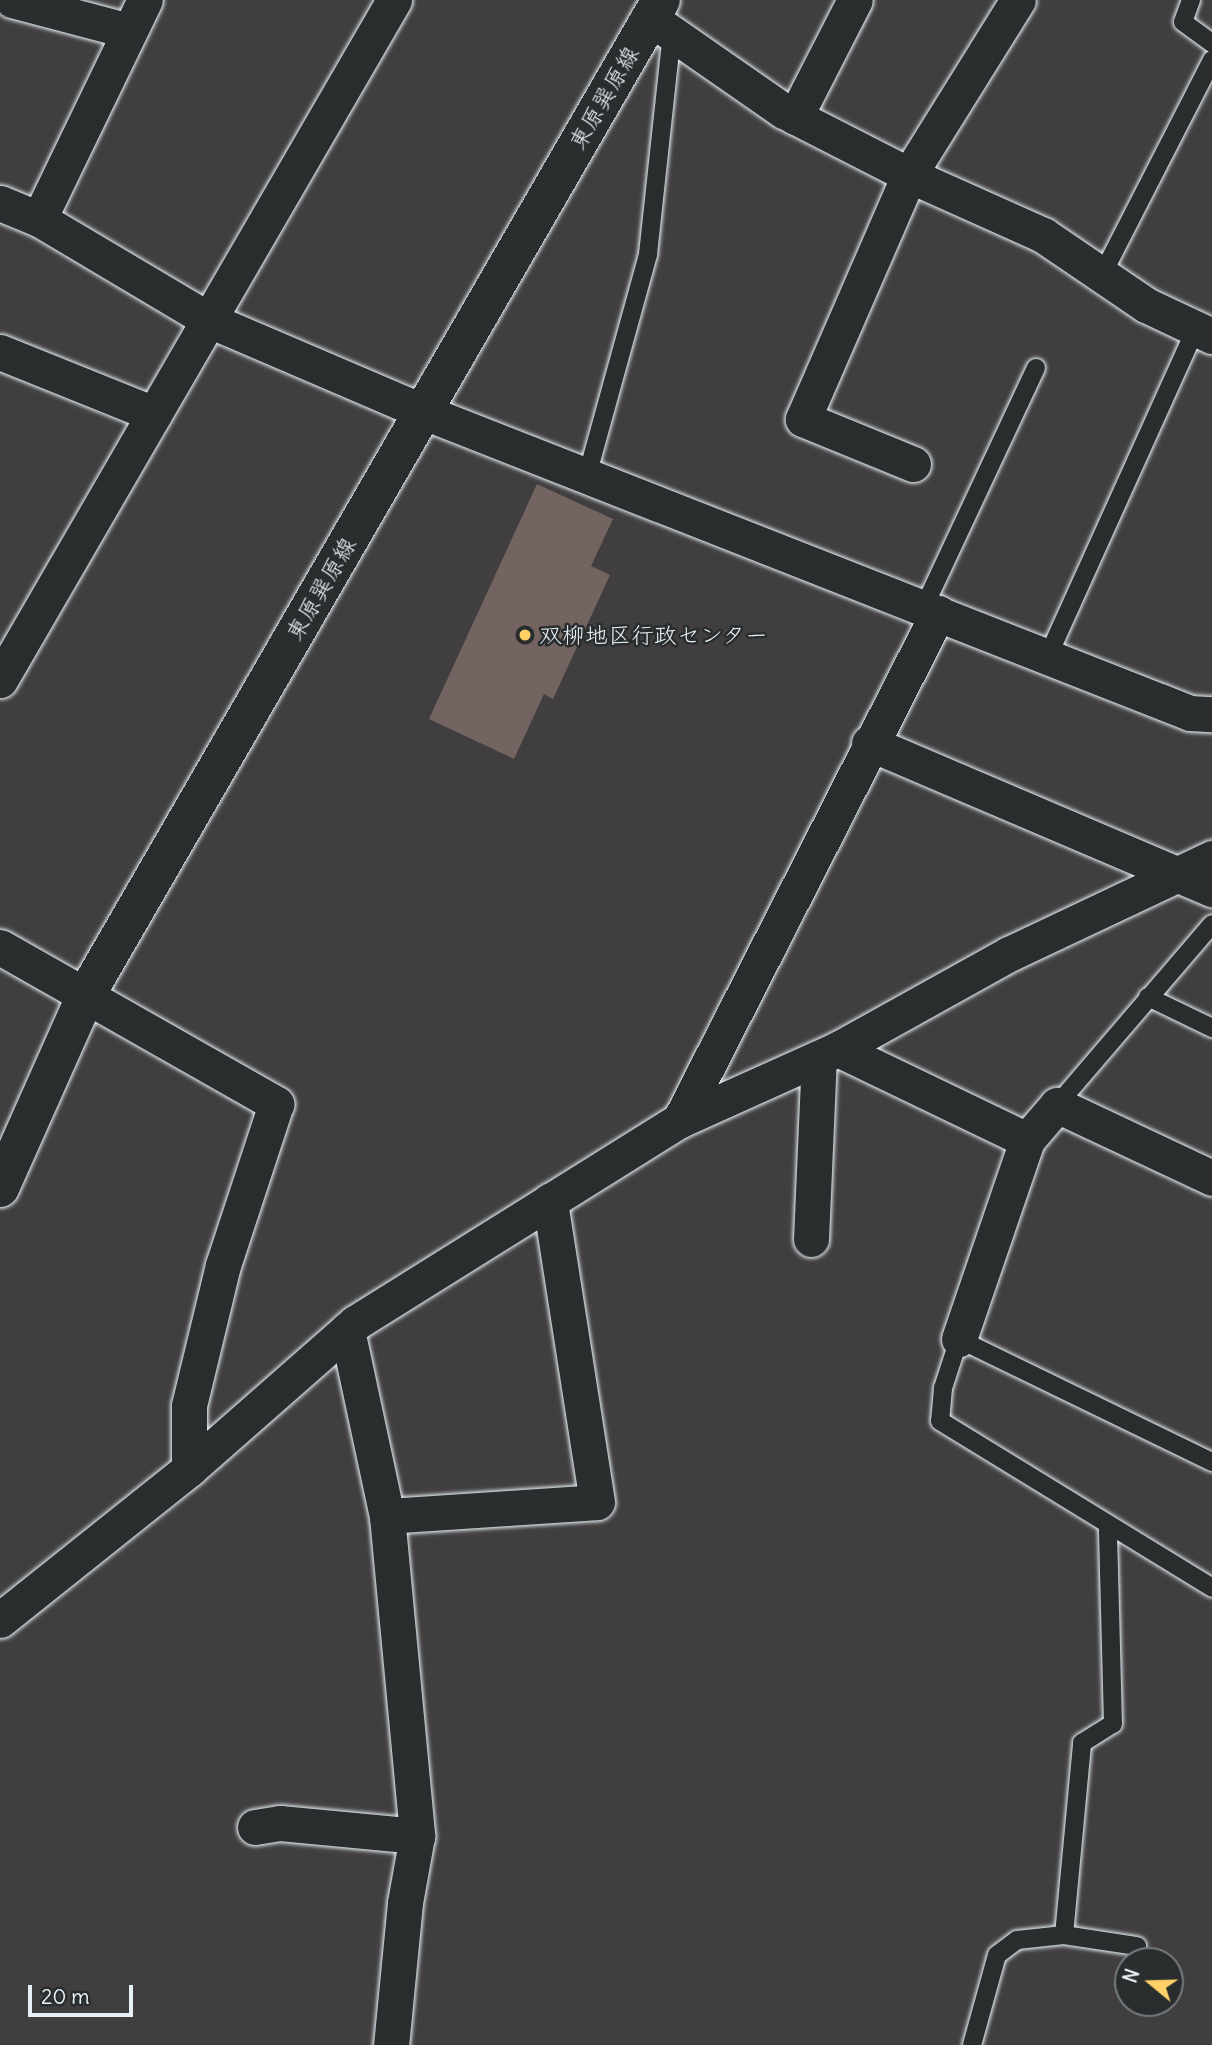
<!DOCTYPE html>
<html>
<head>
<meta charset="utf-8">
<style>
  body { margin:0 }
  #map { position:relative; width:1212px; height:2045px; overflow:hidden; background:#403e3e; font-family:Delius,"Klee One",sans-serif }
  div>[style] { position:absolute }
  [style*='--x'] { left:calc(var(--x)*1px); top:calc(var(--y)*1px); width:calc(var(--w)*1px); rotate:calc(var(--a)*1deg) }
  .building>* { inset:0; background:#736462 }
  .roads { filter:drop-shadow(0 0 2px #e8f1f8) drop-shadow(0 0 2px #e8f1f8) }
  .service>* { height:18px; margin:-9px; padding:0 9px; transform-origin:9px; border-radius:9px; background:#2a2d2e }
  .minor>* { height:35px; margin:-17.5px; padding:0 17.5px; transform-origin:17.5px; border-radius:17.5px; background:#2a2d2e }
  .tertiary>* { height:38px; margin:-19px; padding:0 19px; transform-origin:19px; border-radius:19px; background:#2a2d2e }
  .dots>* { width:19px; height:19px; translate:-50% -50%; box-sizing:border-box; border:4px solid #2a2d2e; border-radius:50% }
  span { translate:-50% -50%; white-space:nowrap; text-align:center; line-height:1.15; -webkit-text-stroke:5px #2a2d2e; paint-order:stroke }
  .street-label { font-size:23px; color:#e8f1f8 }
  .poi-label { font-size:23px; color:#e8f1f8 }
  .left { translate:0 -50%; text-align:left }
  .north { position:absolute; left:1114px; top:1947px; width:70px; height:70px; box-sizing:border-box; background:#2a2d2e; border:2px solid #767b7f; border-radius:50%; rotate:289deg; font-size:19px; font-weight:700; line-height:28px; text-align:center; color:#e8f1f8 }
  .north::after { content:''; display:block; margin:auto; width:24px; height:32px; background:#ffd166; clip-path:polygon(50% 0,100% 100%,50% 72%,0 100%) }
  .scale { position:absolute; left:28px; top:1985px; width:105px; height:32px; box-sizing:border-box; border:4px solid #e8f1f8; border-top:0; padding-left:9px; font-size:21px; line-height:24px; white-space:nowrap; color:#e8f1f8; -webkit-text-stroke:5px #2a2d2e; paint-order:stroke }
</style>
</head>
<body>
<div id="map">
  <div class="building">
    <i style="clip-path:polygon(537px 484px,613px 519px,591px 566px,610px 575px,553px 699px,544px 694px,514px 759px,429px 719px)"></i>
  </div>
  <div class="roads">
    <div class="service">
      <i style="--x:1191;--y:0;--w:23;--a:110"></i>
      <i style="--x:1183;--y:22;--w:36;--a:36"></i>
      <i style="--x:1102;--y:275;--w:242;--a:-62.9"></i>
      <i style="--x:587;--y:476;--w:230;--a:-74.6"></i>
      <i style="--x:648;--y:254;--w:222;--a:-83.8"></i>
      <i style="--x:924;--y:607;--w:264;--a:-64.9"></i>
      <i style="--x:1048;--y:656;--w:360;--a:-65.7"></i>
      <i style="--x:1148;--y:997;--w:71;--a:25.8"></i>
      <i style="--x:1057;--y:1105;--w:238;--a:-49.4"></i>
      <i style="--x:1212;--y:1462;--w:281;--a:-154.1"></i>
      <i style="--x:959;--y:1339;--w:52;--a:108.1"></i>
      <i style="--x:943;--y:1388;--w:33;--a:95"></i>
      <i style="--x:940;--y:1421;--w:319;--a:31.5"></i>
      <i style="--x:1064;--y:1935;--w:193;--a:-84.6"></i>
      <i style="--x:1082;--y:1743;--w:36;--a:-32"></i>
      <i style="--x:1113;--y:1724;--w:197;--a:-91.5"></i>
      <i style="--x:972;--y:2045;--w:93;--a:-74.5"></i>
      <i style="--x:997;--y:1955;--w:25;--a:-37"></i>
      <i style="--x:1017;--y:1940;--w:47;--a:-6.1"></i>
      <i style="--x:1064;--y:1935;--w:74;--a:8.6"></i>
    </div>
    <div class="minor">
      <i style="--x:12;--y:0;--w:121;--a:14.8"></i>
      <i style="--x:650;--y:18;--w:163;--a:34.8"></i>
      <i style="--x:784;--y:111;--w:140;--a:27.1"></i>
      <i style="--x:909;--y:175;--w:147;--a:24.1"></i>
      <i style="--x:1043;--y:235;--w:125;--a:34.2"></i>
      <i style="--x:1146;--y:305;--w:73;--a:25.2"></i>
      <i style="--x:795;--y:117;--w:131;--a:-62.9"></i>
      <i style="--x:0;--y:203;--w:42;--a:22.3"></i>
      <i style="--x:39;--y:219;--w:198;--a:30.7"></i>
      <i style="--x:209;--y:320;--w:234;--a:23.2"></i>
      <i style="--x:424;--y:412;--w:823;--a:21.45"></i>
      <i style="--x:1190;--y:713;--w:22;--a:3"></i>
      <i style="--x:39;--y:219;--w:243;--a:-64.2"></i>
      <i style="--x:0;--y:352;--w:166;--a:21.9"></i>
      <i style="--x:913;--y:464;--w:119;--a:-157.8"></i>
      <i style="--x:803;--y:419;--w:266;--a:-66.5"></i>
      <i style="--x:909;--y:175;--w:206;--a:-58.1"></i>
      <i style="--x:0;--y:680;--w:786;--a:-59.91"></i>
      <i style="--x:869;--y:743;--w:373;--a:23.1"></i>
      <i style="--x:0;--y:947;--w:318;--a:29.6"></i>
      <i style="--x:276;--y:1104;--w:169;--a:108.2"></i>
      <i style="--x:223;--y:1265;--w:145;--a:103.6"></i>
      <i style="--x:189;--y:1406;--w:63;--a:90"></i>
      <i style="--x:838;--y:1049;--w:210;--a:25.7"></i>
      <i style="--x:680;--y:1120;--w:569;--a:-63.03"></i>
      <i style="--x:811;--y:1239;--w:181;--a:-87.5"></i>
      <i style="--x:347;--y:1330;--w:190;--a:77.9"></i>
      <i style="--x:387;--y:1516;--w:321;--a:84.6"></i>
      <i style="--x:417;--y:1836;--w:68;--a:100.2"></i>
      <i style="--x:405;--y:1903;--w:143;--a:95.6"></i>
      <i style="--x:959;--y:1339;--w:210;--a:-71.1"></i>
      <i style="--x:1027;--y:1140;--w:46;--a:-49.4"></i>
      <i style="--x:1057;--y:1105;--w:171;--a:25.2"></i>
      <i style="--x:387;--y:1516;--w:210;--a:-3.8"></i>
      <i style="--x:597;--y:1502;--w:305;--a:-98.9"></i>
      <i style="--x:0;--y:1620;--w:242;--a:-38.6"></i>
      <i style="--x:189;--y:1469;--w:221;--a:-41.3"></i>
      <i style="--x:355;--y:1323;--w:383;--a:-32"></i>
      <i style="--x:680;--y:1120;--w:173;--a:-24.2"></i>
      <i style="--x:838;--y:1049;--w:196;--a:-29.1"></i>
      <i style="--x:1009;--y:954;--w:225;--a:-25.3"></i>
      <i style="--x:255;--y:1827;--w:25;--a:-9"></i>
      <i style="--x:280;--y:1823;--w:138;--a:5.4"></i>
    </div>
    <div class="tertiary">
      <i style="--x:0;--y:1188;--w:211;--a:-66"></i>
      <i style="--x:86;--y:995;--w:1149;--a:-59.98"></i>
    </div>
  </div>
  <div class="dots">
    <i style="left:525px;top:635px;background:#ffd166"></i>
  </div>
  <div class="street-label">
    <span style="left:604px;top:98px;rotate:-60deg">東原巽原線</span>
    <span style="left:321px;top:589px;rotate:-60deg">東原巽原線</span>
  </div>
  <div class="poi-label">
    <span class="left" style="left:539px;top:635px">双柳地区行政センター</span>
  </div>
  <div class="north">N</div>
  <div class="scale">20 m</div>
</div>
</body>
</html>
